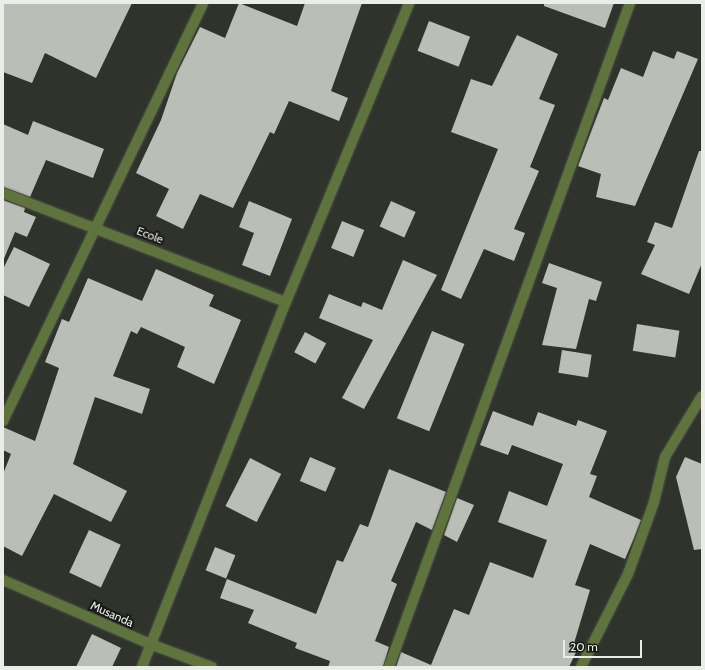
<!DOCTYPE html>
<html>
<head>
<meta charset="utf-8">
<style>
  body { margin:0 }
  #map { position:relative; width:705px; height:670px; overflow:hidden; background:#30332c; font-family:Cabin,sans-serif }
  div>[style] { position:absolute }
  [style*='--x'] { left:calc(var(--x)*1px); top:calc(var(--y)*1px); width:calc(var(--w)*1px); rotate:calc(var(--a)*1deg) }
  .building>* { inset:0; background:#babeb6; transform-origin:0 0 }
  .roads { filter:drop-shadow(0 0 1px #4e514a) drop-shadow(0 0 1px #4e514a) }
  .minor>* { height:10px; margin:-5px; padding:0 5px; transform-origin:5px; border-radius:5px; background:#5f743c }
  span { translate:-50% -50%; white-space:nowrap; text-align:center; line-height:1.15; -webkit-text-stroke:4px #191a17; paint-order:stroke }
  .street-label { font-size:12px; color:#ebede8 }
  .frame { position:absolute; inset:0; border:4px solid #ebede8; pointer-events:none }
  .scale { position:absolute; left:563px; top:640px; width:79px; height:18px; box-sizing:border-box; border:2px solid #ebede8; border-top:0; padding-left:5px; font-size:12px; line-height:14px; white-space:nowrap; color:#ebede8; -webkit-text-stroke:3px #191a17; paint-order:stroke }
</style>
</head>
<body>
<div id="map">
  <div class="building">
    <i style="clip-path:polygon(3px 3px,132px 3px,96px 78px,45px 53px,32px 83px,3px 72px)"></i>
    <i style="clip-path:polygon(239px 3px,297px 26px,305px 3px,362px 3px,331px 91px,348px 98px,339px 121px,289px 101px,274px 134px,270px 132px,233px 208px,200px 194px,183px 229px,156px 216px,169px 189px,136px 173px,161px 120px,177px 73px,200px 27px,225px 38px)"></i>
    <i style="clip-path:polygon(544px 3px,614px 3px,605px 28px,544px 6px)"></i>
    <i style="left:429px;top:21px;width:44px;height:32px;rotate:21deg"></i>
    <i style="clip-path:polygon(517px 35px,558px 54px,539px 99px,555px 105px,530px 167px,539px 171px,514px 229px,525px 233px,514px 261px,484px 249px,461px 299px,441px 290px,498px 149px,451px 132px,471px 79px,492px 86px)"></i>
    <i style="clip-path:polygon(653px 51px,674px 59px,677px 51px,698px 59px,635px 206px,596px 197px,601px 174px,578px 166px,604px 98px,608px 100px,621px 68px,643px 77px)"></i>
    <i style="clip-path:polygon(33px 121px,104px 149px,93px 178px,46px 160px,30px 197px,3px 187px,3px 124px,28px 135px)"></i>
    <i style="clip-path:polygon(699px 151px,702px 151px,702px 263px,689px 294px,641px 274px,655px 245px,647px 242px,655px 222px,672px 228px)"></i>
    <i style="clip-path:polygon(3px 200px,25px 208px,24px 212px,36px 217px,27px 237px,15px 232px,3px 261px)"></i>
    <i style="clip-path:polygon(249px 201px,292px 219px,270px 276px,242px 265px,254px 233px,239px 227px)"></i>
    <i style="left:391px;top:201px;width:27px;height:28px;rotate:24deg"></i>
    <i style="left:342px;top:221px;width:24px;height:29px;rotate:22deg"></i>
    <i style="clip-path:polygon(14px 247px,50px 264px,29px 307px,3px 295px,3px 269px)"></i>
    <i style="clip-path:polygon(403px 260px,437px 275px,364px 409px,342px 398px,373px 340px,319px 318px,329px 294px,361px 307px,363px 302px,382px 310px)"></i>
    <i style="clip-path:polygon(549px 263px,602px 282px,596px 301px,589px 299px,576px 349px,542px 345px,557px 288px,542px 283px)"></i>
    <i style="clip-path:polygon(156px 269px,214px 295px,209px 306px,241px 320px,214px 384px,177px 367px,185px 347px,141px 327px,137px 334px,131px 331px,113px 376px,150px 389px,142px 414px,95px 397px,73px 464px,127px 491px,111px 522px,54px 494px,22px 556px,3px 546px,3px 474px,11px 454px,3px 450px,3px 427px,35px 441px,59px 368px,45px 362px,62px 319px,69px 322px,88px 278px,142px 301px)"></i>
    <i style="left:637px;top:324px;width:43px;height:27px;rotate:9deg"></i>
    <i style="left:432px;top:331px;width:35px;height:94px;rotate:22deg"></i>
    <i style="left:305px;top:332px;width:24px;height:23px;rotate:28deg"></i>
    <i style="left:562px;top:350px;width:30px;height:23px;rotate:9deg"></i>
    <i style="clip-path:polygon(493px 411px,533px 426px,538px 412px,576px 426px,578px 420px,607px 431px,590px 474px,597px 476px,589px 497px,641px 520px,634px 538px,625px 559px,590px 544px,575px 585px,590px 590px,572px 650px,576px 652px,569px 667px,396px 667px,401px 652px,431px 665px,454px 609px,469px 615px,490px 562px,533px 578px,547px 540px,498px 522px,509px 491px,547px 506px,563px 464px,512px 445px,508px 455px,480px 445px)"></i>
    <i style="left:310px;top:457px;width:28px;height:26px;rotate:23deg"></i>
    <i style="clip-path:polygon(685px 457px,702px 464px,702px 549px,694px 550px,676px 477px)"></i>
    <i style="left:250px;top:458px;width:35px;height:54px;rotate:27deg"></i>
    <i style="clip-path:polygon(389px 469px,446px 492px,432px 530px,416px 522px,391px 581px,397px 584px,375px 641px,389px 647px,383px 667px,328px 667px,330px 661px,295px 648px,297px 643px,248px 623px,254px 610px,220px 598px,227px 579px,316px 614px,337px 560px,343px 562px,360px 524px,368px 527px)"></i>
    <i style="clip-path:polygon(457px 498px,474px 505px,457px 542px,444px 535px)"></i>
    <i style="left:89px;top:530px;width:35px;height:47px;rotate:25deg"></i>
    <i style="left:215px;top:547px;width:22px;height:25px;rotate:22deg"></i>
    <i style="clip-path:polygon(92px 634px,121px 648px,112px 667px,76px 667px)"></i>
  </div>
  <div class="roads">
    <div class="minor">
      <i style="--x:3;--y:193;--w:303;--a:21.1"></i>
      <i style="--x:3;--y:421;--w:463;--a:-64.4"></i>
      <i style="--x:3;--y:580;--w:160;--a:23.5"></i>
      <i style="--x:150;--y:644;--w:66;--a:20.4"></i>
      <i style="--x:142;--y:667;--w:392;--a:-68.5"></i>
      <i style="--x:286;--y:302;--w:323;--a:-67.6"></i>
      <i style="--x:389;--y:667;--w:706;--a:-70.05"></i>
      <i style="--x:581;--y:667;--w:104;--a:-63.2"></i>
      <i style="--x:628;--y:574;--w:77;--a:-70.1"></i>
      <i style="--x:654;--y:502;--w:46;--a:-76.3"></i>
      <i style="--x:665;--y:457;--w:71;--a:-58.8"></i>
    </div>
  </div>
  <div class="street-label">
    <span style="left:150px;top:235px;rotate:21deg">Ecole</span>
    <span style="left:112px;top:614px;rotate:24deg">Musanda</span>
  </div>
  <div class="frame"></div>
  <div class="scale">20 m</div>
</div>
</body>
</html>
